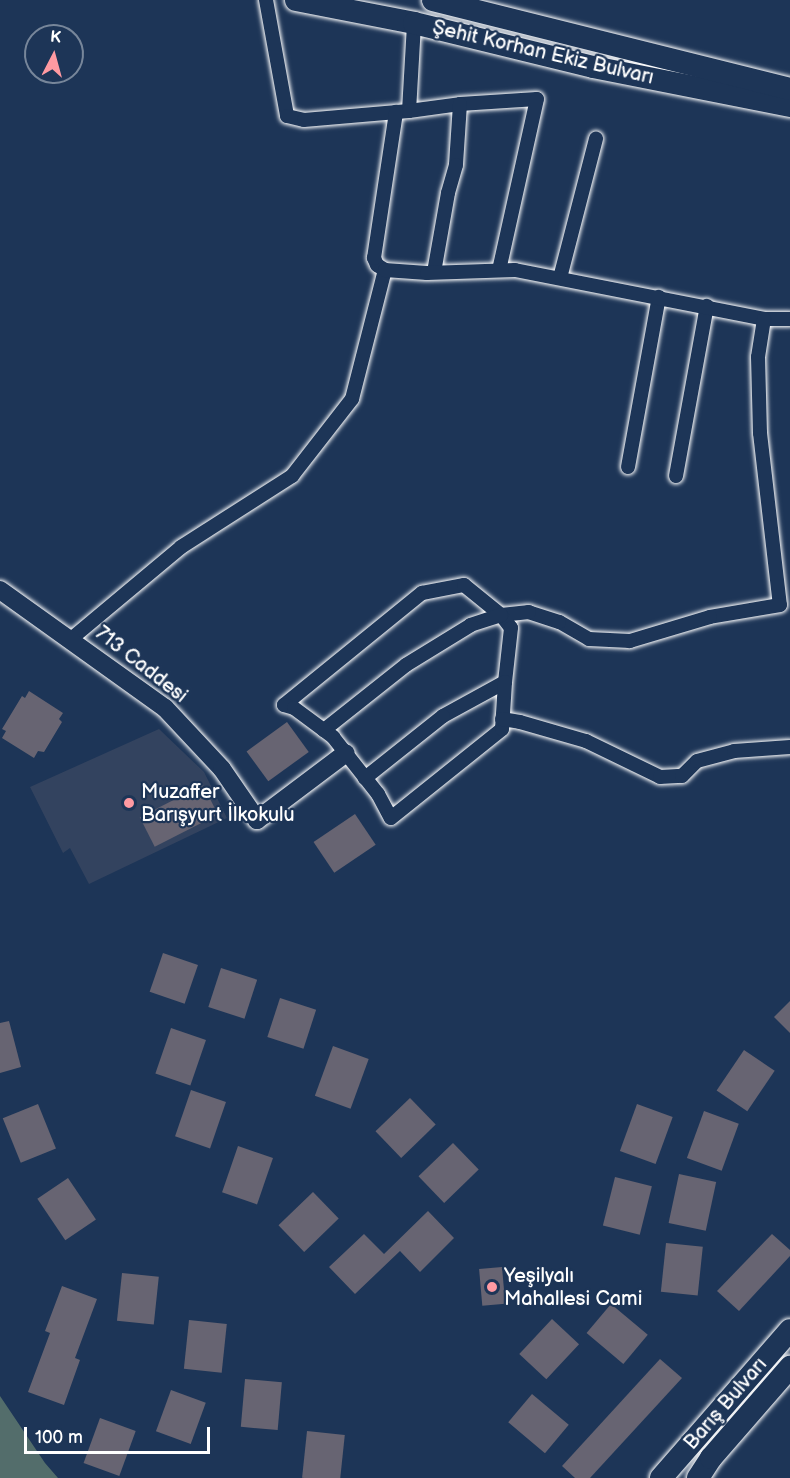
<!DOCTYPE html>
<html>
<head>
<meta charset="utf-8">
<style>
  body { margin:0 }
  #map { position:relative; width:790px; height:1478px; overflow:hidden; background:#1d3557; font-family:"Balsamiq Sans",sans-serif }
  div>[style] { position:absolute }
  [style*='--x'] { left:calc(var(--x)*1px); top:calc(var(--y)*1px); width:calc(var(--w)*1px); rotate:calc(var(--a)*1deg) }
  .built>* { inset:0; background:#33435f }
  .green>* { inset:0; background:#536d6b }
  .building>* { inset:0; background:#676472; transform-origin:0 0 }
  .roads { filter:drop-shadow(0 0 2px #fff) drop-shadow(0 0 2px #fff) }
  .minor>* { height:14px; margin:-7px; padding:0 7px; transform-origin:7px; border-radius:7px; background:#1d3557 }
  .tertiary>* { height:18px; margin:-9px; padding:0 9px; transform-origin:9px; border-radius:9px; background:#1d3557 }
  .primary>* { height:22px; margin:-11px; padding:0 11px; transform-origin:11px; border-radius:11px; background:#1d3557 }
  .dots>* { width:16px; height:16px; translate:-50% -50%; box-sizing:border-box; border:3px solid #1d3557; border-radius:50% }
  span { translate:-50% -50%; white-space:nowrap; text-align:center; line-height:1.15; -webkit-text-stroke:4.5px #1d3557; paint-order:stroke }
  .street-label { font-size:20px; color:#fff }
  .poi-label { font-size:20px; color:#fff }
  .left { translate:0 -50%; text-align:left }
  .north { position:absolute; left:24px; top:24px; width:60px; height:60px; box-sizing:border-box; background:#1d3557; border:2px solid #77869a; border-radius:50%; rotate:6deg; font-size:16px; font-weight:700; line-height:24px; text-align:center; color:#fff }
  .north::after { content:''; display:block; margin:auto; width:21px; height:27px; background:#ff9aa2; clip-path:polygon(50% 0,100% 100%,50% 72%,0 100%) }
  .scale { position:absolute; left:24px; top:1427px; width:186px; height:27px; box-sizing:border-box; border:3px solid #fff; border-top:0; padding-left:8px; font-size:18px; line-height:21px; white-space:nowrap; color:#fff; -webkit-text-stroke:4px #1d3557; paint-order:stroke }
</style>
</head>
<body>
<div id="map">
  <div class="built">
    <i style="clip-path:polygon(159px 729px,204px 772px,227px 818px,89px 884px,70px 848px,63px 853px,30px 787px)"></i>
  </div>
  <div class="green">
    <i style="clip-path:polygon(0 1396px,45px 1463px,58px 1478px,0 1478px)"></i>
  </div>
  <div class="building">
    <i style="clip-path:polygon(29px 691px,63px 713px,59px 719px,62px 722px,44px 752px,38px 751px,34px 758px,2px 738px,6px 731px,2px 729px,22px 696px,25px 698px)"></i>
    <i style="left:287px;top:722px;width:37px;height:50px;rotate:54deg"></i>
    <i style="left:203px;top:785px;width:33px;height:71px;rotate:63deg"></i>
    <i style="left:355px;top:814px;width:37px;height:50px;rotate:56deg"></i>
    <i style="left:163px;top:953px;width:37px;height:41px;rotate:19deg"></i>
    <i style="left:221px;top:968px;width:38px;height:41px;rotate:18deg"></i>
    <i style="left:280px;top:998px;width:38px;height:41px;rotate:18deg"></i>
    <i style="clip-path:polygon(790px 1001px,790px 1033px,774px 1017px)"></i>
    <i style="clip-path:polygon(9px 1021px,21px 1067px,0 1073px,0 1023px)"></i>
    <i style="left:171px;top:1028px;width:37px;height:48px;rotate:19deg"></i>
    <i style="left:333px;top:1046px;width:38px;height:53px;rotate:20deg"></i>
    <i style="left:744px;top:1050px;width:37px;height:49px;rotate:34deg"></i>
    <i style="left:191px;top:1090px;width:37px;height:49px;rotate:19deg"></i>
    <i style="left:410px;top:1098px;width:37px;height:48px;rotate:46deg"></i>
    <i style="left:38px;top:1104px;width:48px;height:38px;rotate:68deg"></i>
    <i style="left:637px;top:1104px;width:38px;height:50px;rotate:20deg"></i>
    <i style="left:704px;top:1111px;width:37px;height:50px;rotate:20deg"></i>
    <i style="left:453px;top:1143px;width:37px;height:48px;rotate:46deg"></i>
    <i style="left:238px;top:1146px;width:37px;height:49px;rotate:19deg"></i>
    <i style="left:679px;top:1174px;width:38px;height:50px;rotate:12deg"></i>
    <i style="left:615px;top:1177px;width:38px;height:50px;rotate:14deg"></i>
    <i style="left:68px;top:1178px;width:50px;height:37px;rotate:56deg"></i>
    <i style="left:313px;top:1192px;width:37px;height:48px;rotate:46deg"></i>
    <i style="clip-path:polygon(428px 1211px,454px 1238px,420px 1272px,400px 1251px,355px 1294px,329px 1267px,364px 1234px,384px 1254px)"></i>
    <i style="clip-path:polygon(772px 1234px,790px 1250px,790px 1256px,739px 1311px,717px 1291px)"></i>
    <i style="left:666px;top:1243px;width:37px;height:49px;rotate:6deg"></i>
    <i style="left:502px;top:1267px;width:37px;height:23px;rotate:85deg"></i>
    <i style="left:122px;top:1273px;width:37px;height:48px;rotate:6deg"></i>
    <i style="clip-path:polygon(62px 1286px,97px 1299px,75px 1358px,80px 1360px,64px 1405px,28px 1392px,50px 1333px,45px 1331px)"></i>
    <i style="left:611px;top:1304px;width:48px;height:38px;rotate:40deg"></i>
    <i style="left:552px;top:1319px;width:37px;height:48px;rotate:43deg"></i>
    <i style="left:189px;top:1320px;width:38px;height:49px;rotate:6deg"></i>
    <i style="clip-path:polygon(660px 1359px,682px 1378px,590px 1478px,575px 1478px,562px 1466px)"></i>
    <i style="left:245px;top:1379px;width:37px;height:48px;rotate:5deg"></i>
    <i style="left:171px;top:1390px;width:37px;height:44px;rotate:20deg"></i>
    <i style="left:532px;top:1394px;width:48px;height:37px;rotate:40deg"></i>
    <i style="left:100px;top:1418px;width:38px;height:48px;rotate:20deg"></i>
    <i style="left:307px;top:1431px;width:38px;height:47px;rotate:6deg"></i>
  </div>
  <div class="roads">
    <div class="minor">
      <i style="--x:266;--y:0;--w:118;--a:79.7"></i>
      <i style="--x:287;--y:116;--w:17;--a:13"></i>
      <i style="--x:304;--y:120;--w:105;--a:-4.9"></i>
      <i style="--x:409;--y:111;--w:88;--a:-86.7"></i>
      <i style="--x:460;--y:104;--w:77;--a:-3.7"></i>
      <i style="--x:537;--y:99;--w:175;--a:102.5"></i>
      <i style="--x:409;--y:111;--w:51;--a:-7.8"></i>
      <i style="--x:460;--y:104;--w:61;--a:93.8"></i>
      <i style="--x:456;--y:165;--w:29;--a:106"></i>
      <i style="--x:448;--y:193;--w:80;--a:100"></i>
      <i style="--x:385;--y:270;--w:9;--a:-148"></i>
      <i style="--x:377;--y:265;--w:8;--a:-113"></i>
      <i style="--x:374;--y:258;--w:148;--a:-81.4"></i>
      <i style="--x:560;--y:278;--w:144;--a:-75.5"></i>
      <i style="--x:764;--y:319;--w:26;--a:0"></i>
      <i style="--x:628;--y:467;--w:173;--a:-79.7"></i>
      <i style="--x:676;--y:476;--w:173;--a:-79.7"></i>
      <i style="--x:71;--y:639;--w:143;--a:-39.9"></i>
      <i style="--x:181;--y:547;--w:132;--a:-32.6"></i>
      <i style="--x:292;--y:476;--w:98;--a:-52.1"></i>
      <i style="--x:352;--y:399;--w:133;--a:-75.7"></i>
      <i style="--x:385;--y:270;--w:42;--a:4.1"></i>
      <i style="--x:427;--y:273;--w:88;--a:-2"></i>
      <i style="--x:515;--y:270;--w:254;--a:11.1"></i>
      <i style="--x:764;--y:319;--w:38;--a:99"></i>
      <i style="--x:758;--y:357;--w:76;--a:88.5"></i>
      <i style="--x:760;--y:433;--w:173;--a:83.4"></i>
      <i style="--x:780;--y:605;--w:71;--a:170.3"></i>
      <i style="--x:710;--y:617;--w:84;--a:163.3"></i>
      <i style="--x:630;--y:641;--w:41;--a:-177.2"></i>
      <i style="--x:589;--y:639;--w:34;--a:-150"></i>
      <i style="--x:559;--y:622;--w:32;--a:-162"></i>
      <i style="--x:529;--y:612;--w:28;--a:174"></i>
      <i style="--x:501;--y:615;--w:16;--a:52"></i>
      <i style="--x:511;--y:628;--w:54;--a:96.3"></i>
      <i style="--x:505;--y:682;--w:71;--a:151.3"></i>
      <i style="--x:443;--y:716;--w:100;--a:141.5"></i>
      <i style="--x:284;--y:705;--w:178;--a:-39.1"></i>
      <i style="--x:422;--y:593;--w:43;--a:-10.8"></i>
      <i style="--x:464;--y:585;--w:48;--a:39"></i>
      <i style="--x:501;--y:615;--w:32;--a:162"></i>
      <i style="--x:471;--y:625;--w:76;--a:148.4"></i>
      <i style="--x:406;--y:665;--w:105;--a:141.6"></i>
      <i style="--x:284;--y:705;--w:10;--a:17"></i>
      <i style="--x:294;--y:708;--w:49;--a:36.6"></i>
      <i style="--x:333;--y:737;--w:73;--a:51.7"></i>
      <i style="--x:378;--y:794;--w:27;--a:62"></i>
      <i style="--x:391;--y:818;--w:142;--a:-38.7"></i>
      <i style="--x:502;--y:729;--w:47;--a:-86.3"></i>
      <i style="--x:502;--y:719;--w:18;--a:9"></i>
      <i style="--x:520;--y:722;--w:69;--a:16.1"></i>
      <i style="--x:586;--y:741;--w:82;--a:25.9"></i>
      <i style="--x:660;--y:777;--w:22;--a:-3"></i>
      <i style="--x:682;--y:776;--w:21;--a:-45"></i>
      <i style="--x:697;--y:761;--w:38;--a:-15"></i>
      <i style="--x:734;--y:751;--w:56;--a:-4.1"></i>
    </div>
    <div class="tertiary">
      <i style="--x:0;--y:590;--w:203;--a:35.6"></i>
      <i style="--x:165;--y:708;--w:83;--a:46.9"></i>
      <i style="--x:222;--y:769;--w:62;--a:55.5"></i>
      <i style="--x:257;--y:820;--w:111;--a:-37"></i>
    </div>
    <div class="primary">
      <i style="--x:296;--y:0;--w:120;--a:11"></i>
      <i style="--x:414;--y:23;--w:184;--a:13.8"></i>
      <i style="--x:593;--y:67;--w:201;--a:11.2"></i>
      <i style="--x:433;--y:0;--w:368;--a:14"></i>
      <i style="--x:661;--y:1478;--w:196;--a:-48.9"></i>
      <i style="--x:698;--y:1478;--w:24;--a:-57"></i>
      <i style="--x:711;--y:1458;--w:121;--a:-49"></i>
    </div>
  </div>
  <div class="dots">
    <i style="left:129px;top:803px;background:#ff9aa2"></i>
    <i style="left:492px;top:1287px;background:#ff9aa2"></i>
  </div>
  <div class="street-label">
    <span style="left:543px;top:53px;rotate:13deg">Şehit Korhan Ekiz Bulvarı</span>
    <span style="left:141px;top:665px;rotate:38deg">713 Caddesi</span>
    <span style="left:726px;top:1404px;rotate:-49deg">Barış Bulvarı</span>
  </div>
  <div class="poi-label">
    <span class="left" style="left:141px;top:804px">Muzaffer<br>Barışyurt İlkokulu</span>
    <span class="left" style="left:504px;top:1288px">Yeşilyalı<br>Mahallesi Cami</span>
  </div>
  <div class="north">K</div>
  <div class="scale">100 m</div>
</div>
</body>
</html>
